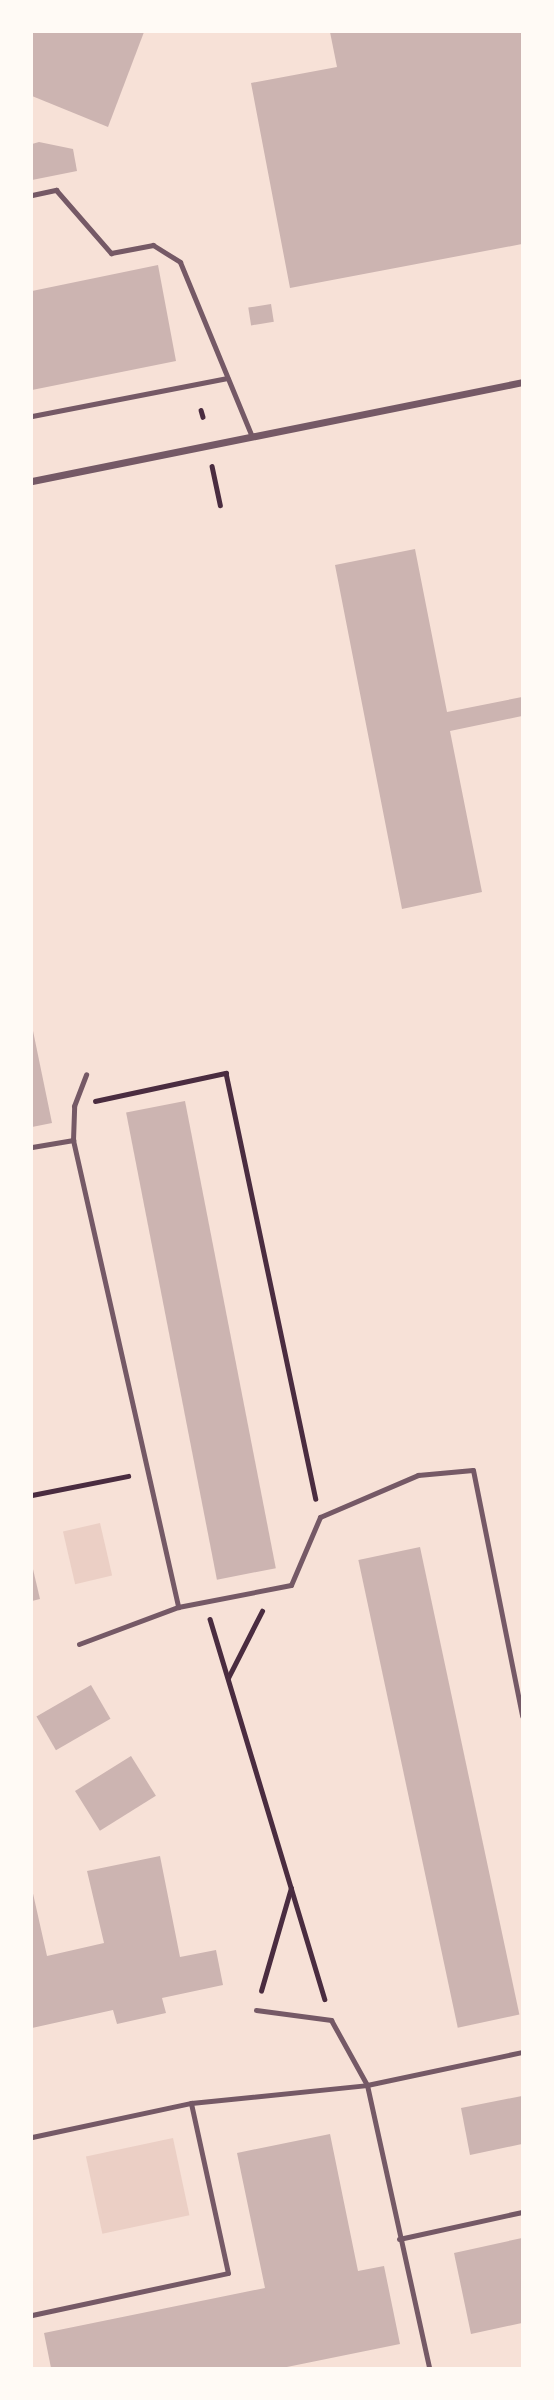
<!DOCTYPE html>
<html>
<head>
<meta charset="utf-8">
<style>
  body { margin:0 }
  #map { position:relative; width:554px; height:2400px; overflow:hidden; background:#f7e1d7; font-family:Bitter,serif }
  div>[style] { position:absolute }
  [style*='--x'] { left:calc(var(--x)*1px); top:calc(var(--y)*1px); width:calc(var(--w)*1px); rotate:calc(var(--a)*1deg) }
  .green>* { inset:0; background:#ebcfc5; transform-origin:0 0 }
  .building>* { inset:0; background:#ccb4b1; transform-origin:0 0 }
  .path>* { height:4.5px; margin:-2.25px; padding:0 2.25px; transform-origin:2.25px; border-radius:2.25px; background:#4a2c40 }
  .service>* { height:5px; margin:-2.5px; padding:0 2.5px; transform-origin:2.5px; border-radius:2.5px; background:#755966 }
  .minor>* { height:7px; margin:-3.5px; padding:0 3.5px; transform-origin:3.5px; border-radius:3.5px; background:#755966 }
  span { translate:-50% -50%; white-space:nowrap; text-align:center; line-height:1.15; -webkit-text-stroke:7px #fffaf5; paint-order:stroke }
  .frame { position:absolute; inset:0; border:33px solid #fffaf5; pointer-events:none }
</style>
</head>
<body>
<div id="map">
  <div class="green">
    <i style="left:100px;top:1523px;width:54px;height:38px;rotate:77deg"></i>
    <i style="left:173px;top:2138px;width:79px;height:89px;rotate:78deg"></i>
  </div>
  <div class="building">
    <i style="clip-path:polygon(32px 32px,144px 32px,108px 127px,32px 96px)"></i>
    <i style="clip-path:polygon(330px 32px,522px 32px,522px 244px,290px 288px,251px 83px,337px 67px)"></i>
    <i style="clip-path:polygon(39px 142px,73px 149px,77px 171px,32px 180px,32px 144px)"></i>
    <i style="clip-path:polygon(158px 265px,176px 361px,32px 390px,32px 291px)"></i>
    <i style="left:271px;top:304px;width:18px;height:23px;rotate:81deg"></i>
    <i style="clip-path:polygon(415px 549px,447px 712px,522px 697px,522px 716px,450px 731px,482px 892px,402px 909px,335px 565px)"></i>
    <i style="clip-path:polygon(32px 1026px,52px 1123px,32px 1127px)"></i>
    <i style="left:185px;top:1101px;width:476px;height:60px;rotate:79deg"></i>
    <i style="left:420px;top:1547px;width:478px;height:63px;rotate:78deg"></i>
    <i style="clip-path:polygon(32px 1565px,40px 1599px,32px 1601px)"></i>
    <i style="left:91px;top:1685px;width:39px;height:63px;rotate:60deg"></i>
    <i style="left:131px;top:1756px;width:47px;height:66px;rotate:58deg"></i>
    <i style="clip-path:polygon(160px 1856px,180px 1957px,216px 1950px,223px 1985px,162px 1998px,166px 2013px,117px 2024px,113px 2010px,32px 2028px,32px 1889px,47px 1956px,104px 1943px,87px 1871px)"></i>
    <i style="clip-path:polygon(522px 2096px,522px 2144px,470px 2155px,461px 2108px)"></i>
    <i style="clip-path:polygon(330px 2134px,358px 2271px,384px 2266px,400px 2344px,282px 2368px,51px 2368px,44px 2333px,265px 2288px,237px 2153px)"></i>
    <i style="clip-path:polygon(522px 2238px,522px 2323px,471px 2334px,454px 2253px)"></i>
  </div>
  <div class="path">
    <i style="--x:201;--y:410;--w:7;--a:74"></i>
    <i style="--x:212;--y:466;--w:40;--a:78"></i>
    <i style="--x:95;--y:1101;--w:134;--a:-12.1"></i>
    <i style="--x:226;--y:1073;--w:435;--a:78.1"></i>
    <i style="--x:32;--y:1495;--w:98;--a:-11.2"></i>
    <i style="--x:210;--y:1619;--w:397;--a:73.2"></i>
    <i style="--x:228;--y:1678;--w:75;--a:-63.1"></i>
    <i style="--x:261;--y:1991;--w:107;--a:-73.8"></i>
  </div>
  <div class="service">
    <i style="--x:32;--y:195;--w:25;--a:-12"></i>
    <i style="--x:56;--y:190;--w:84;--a:48.9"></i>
    <i style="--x:111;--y:253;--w:43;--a:-10.8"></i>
    <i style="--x:153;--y:245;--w:32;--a:32"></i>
    <i style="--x:180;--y:262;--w:189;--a:67.6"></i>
    <i style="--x:32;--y:416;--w:199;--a:-11"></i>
    <i style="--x:73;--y:1140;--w:34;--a:-88"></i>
    <i style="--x:74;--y:1106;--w:34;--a:-69"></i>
    <i style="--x:32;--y:1147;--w:42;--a:-9.7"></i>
    <i style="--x:73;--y:1140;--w:479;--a:77.3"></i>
    <i style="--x:178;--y:1607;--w:115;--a:-11"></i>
    <i style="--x:291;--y:1585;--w:74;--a:-66.9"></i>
    <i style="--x:320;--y:1517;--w:107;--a:-23.2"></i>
    <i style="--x:418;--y:1475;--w:55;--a:-5.2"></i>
    <i style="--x:473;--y:1470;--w:251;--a:78.7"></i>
    <i style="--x:79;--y:1644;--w:106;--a:-20.5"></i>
    <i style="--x:256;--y:2010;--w:76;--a:7.6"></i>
    <i style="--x:331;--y:2020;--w:74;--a:61"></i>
    <i style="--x:367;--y:2085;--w:290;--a:77.6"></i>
    <i style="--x:32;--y:2137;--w:163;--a:-12.1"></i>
    <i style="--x:191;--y:2103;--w:177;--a:-5.8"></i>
    <i style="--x:367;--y:2085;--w:158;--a:-12"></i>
    <i style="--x:399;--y:2239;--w:126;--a:-12.4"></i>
    <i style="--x:32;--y:2315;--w:200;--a:-12.1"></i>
    <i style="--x:228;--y:2273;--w:174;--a:-102.3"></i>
  </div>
  <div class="minor">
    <i style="--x:32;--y:481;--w:500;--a:-11.4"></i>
  </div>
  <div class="frame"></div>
</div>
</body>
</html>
